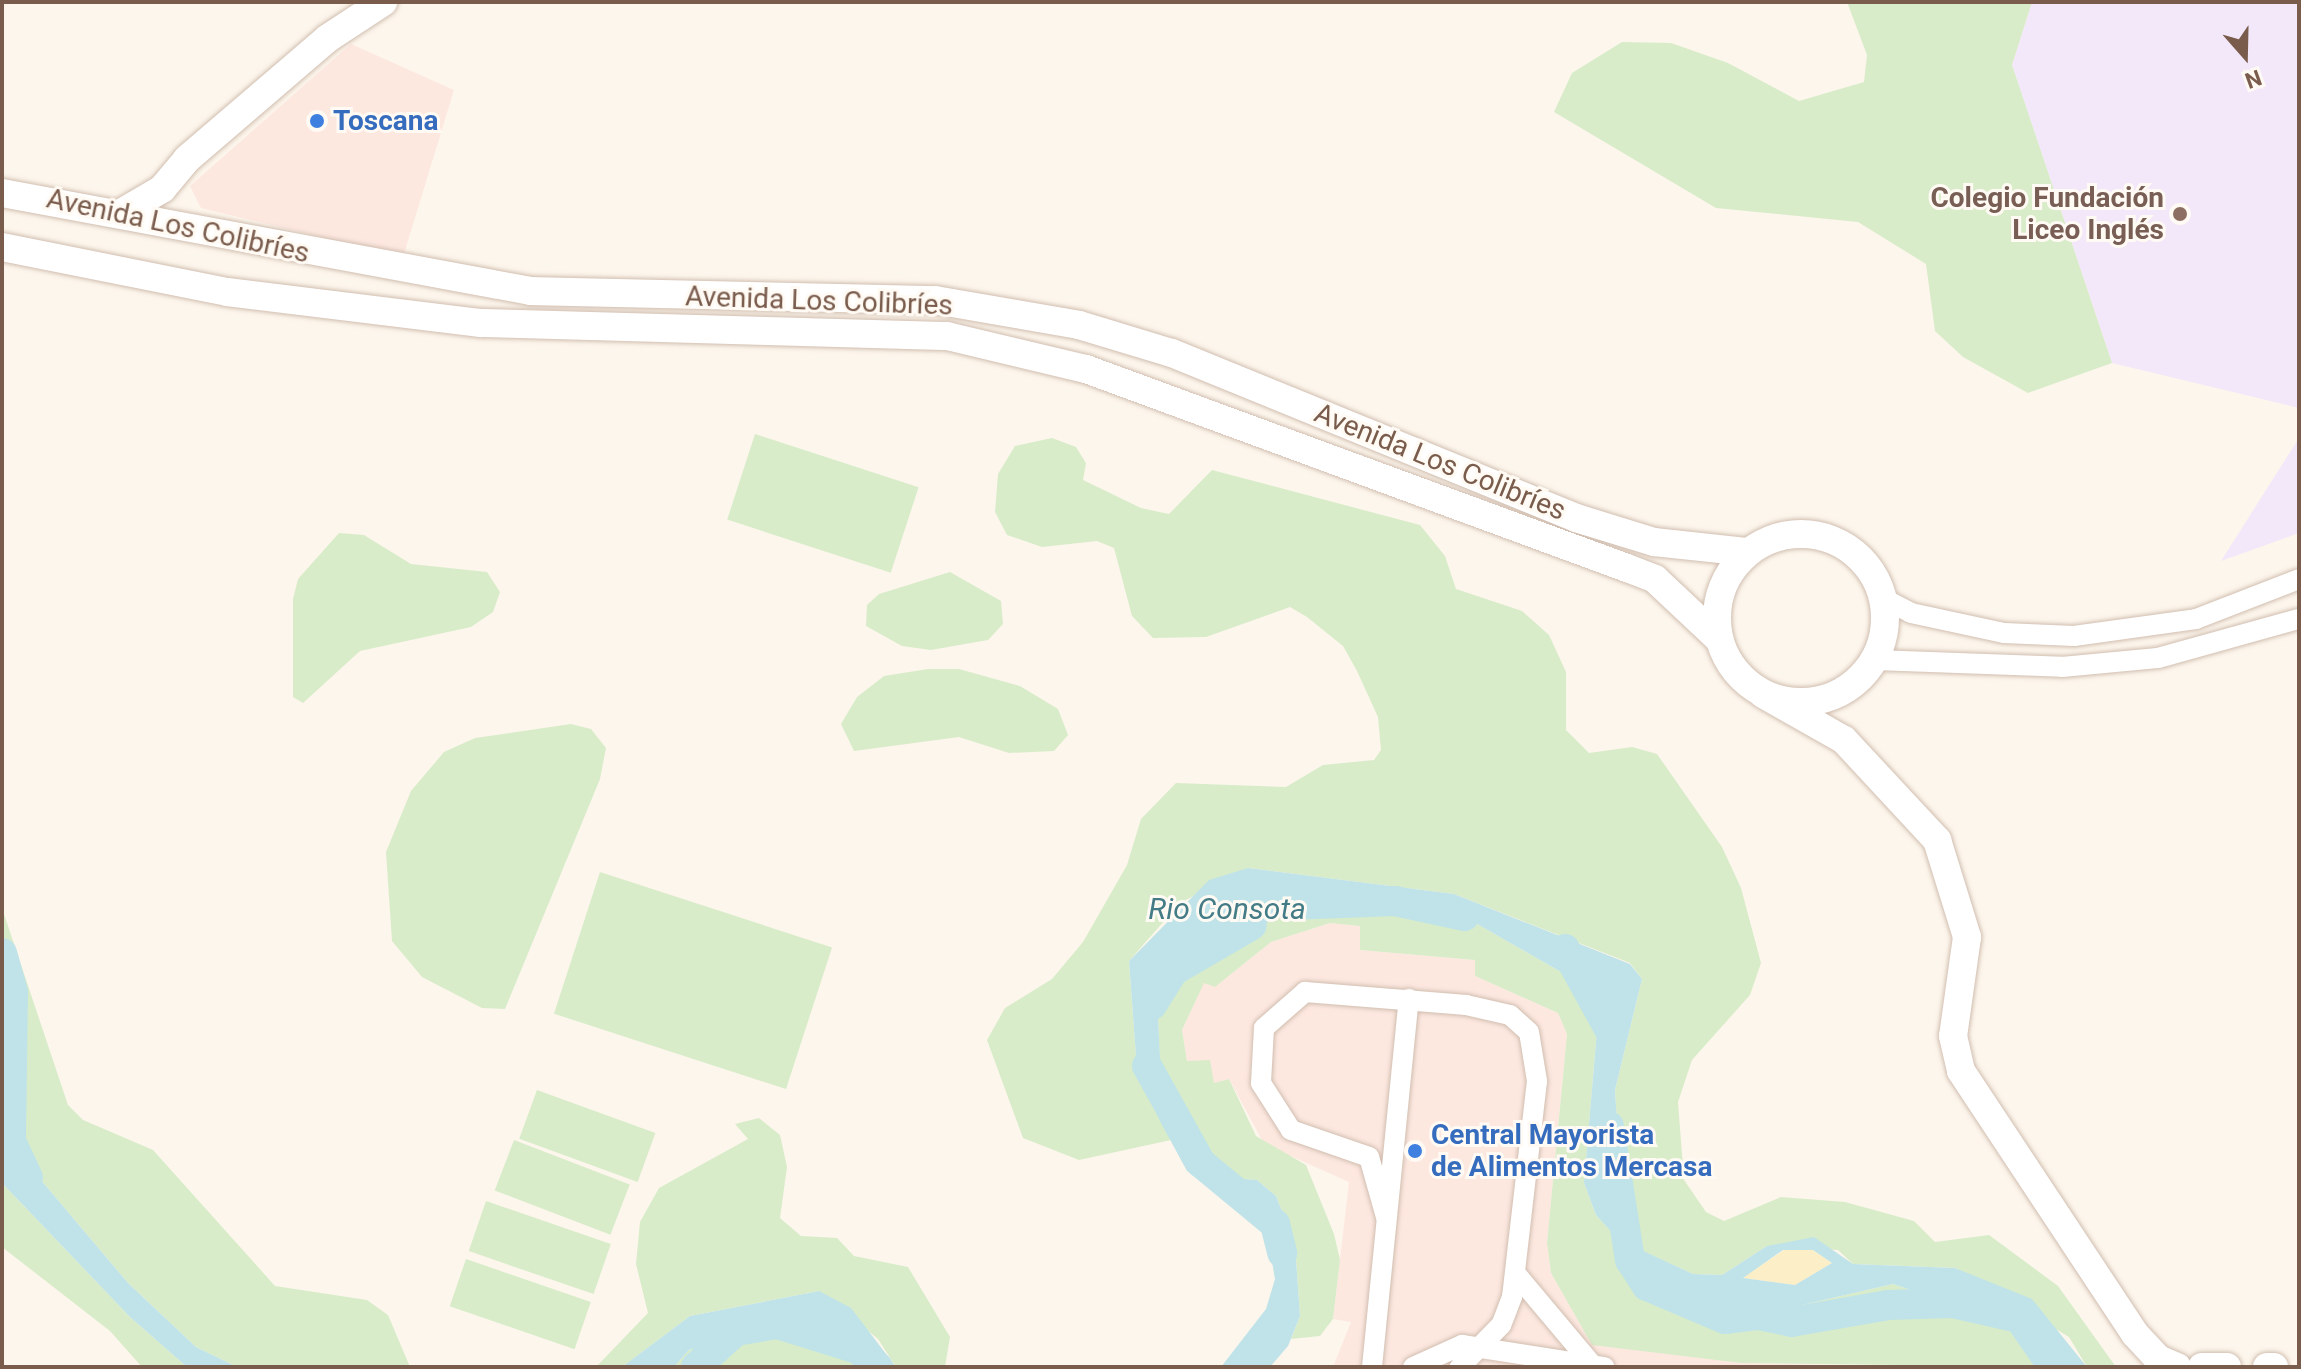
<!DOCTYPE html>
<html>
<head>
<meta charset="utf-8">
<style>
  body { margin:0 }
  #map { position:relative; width:2301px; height:1369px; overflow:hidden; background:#fdf6ec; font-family:Roboto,sans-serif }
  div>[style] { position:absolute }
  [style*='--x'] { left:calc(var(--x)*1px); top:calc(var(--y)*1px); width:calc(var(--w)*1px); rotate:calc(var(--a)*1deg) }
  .commercial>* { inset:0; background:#fde8e0 }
  .education>* { inset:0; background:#f3e8fa }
  .green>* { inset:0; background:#d8ecc9; transform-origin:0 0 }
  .sand>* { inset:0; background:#fcefc7 }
  .water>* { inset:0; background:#bfe3e8 }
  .river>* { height:30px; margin:-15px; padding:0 15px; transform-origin:15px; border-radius:15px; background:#bfe3e8 }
  .roads { filter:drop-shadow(0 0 2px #d1beb0) drop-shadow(0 0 2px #d1beb0) }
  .street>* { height:20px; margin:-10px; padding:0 10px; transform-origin:10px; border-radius:10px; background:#fff }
  .secondary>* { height:28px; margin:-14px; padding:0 14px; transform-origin:14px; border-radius:14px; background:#fff }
  .secondary>.ring { margin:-14px; padding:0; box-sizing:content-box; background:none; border:28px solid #fff; border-radius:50% }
  .dots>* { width:22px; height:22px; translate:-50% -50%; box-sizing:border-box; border:4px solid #fffaf3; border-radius:50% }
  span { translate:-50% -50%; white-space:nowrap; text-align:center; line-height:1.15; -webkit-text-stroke:6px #fffaf3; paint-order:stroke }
  .shop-label { font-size:28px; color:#366cbe; font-weight:700 }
  .left { translate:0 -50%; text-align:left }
  .education-label { font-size:28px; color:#785e54; font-weight:700 }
  .right { translate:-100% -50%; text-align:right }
  .street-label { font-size:28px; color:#7a5c4d }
  .water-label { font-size:30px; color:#437c86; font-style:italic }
  .frame { position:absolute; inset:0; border:4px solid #7a5c4d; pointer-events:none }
  .north { position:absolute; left:2205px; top:16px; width:80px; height:80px; -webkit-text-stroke:6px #fffaf3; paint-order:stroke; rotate:160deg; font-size:22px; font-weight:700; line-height:32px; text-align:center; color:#7a5c4d }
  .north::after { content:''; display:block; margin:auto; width:28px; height:36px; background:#7a5c4d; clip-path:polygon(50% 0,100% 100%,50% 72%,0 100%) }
</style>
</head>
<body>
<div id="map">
  <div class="commercial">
    <i style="clip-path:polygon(351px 44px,454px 90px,403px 257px,201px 208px,190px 186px)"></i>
    <i style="clip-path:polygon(1330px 923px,1360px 926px,1360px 950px,1475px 960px,1475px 976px,1558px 1013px,1567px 1034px,1547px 1243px,1551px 1273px,1592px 1344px,1741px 1363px,1919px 1367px,1333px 1367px,1351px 1322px,1333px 1319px,1349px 1182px,1264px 1144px,1229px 1079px,1214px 1083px,1187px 1061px,1182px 1030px,1204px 982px,1215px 987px,1271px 942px)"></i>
  </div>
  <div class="education">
    <i style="clip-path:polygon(2032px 2px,2299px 2px,2299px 408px,2112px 363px,2012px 65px)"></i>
    <i style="clip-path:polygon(2299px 438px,2299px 533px,2221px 561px)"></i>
  </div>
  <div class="green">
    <i style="clip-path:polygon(1847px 2px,2032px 2px,2012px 65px,2112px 363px,2028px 393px,1963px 357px,1935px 331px,1926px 264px,1858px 222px,1716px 208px,1554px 112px,1572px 73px,1622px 42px,1671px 43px,1728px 63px,1799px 101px,1864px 82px,1867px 55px)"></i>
    <i style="left:755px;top:434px;width:172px;height:90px;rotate:18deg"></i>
    <i style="clip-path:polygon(1052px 438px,1076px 447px,1086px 463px,1083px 480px,1141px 508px,1169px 514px,1212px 470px,1420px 525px,1445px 556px,1456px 589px,1522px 611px,1549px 635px,1566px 672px,1566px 730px,1589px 753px,1632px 747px,1657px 754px,1722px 847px,1741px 888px,1761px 963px,1750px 995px,1692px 1060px,1678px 1102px,1684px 1180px,1706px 1212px,1724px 1221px,1781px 1197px,1845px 1202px,1914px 1221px,1935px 1242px,1989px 1235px,2058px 1286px,2116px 1367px,2087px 1367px,2069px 1337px,1956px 1268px,1853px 1264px,1838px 1250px,1767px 1246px,1722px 1275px,1693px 1274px,1638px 1249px,1621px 1187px,1615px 1090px,1642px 979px,1630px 963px,1454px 894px,1248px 868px,1180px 903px,1129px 961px,1137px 1070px,1171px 1140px,1079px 1160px,1023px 1138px,987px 1040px,1005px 1008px,1052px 979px,1083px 942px,1127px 865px,1141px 819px,1176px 783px,1286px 787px,1323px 765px,1374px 760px,1381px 750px,1378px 717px,1357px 671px,1343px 646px,1307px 617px,1290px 607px,1206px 637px,1153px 638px,1132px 616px,1114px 548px,1097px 541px,1042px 547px,1007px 535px,995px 512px,998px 474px,1015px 446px)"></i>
    <i style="clip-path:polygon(339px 533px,364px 535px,411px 564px,487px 572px,500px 592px,493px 612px,471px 627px,360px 651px,303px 703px,293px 697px,293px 599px,298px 579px)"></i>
    <i style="clip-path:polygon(950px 572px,1001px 601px,1003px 624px,988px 640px,931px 650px,902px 646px,866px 626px,867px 605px,879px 594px)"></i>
    <i style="clip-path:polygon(928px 669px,959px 669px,1020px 686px,1058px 709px,1068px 735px,1054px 751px,1009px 753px,959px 737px,854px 751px,841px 724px,857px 697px,884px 676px)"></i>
    <i style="clip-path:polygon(571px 724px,591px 729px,606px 748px,600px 779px,505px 1009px,482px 1008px,422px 977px,392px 941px,386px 852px,411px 791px,444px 752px,475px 738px)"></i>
    <i style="left:600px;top:872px;width:244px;height:149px;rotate:18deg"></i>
    <i style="clip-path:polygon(1331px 899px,1422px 905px,1465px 917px,1582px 984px,1597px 1030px,1584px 1183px,1596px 1215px,1670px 1295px,1694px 1307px,1759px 1315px,1893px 1284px,2016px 1325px,2054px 1367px,1741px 1363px,1592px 1345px,1551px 1273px,1547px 1243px,1567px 1034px,1558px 1013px,1475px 976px,1475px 960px,1360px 950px,1360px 926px,1330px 923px,1271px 942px,1215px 987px,1204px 983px,1182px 1030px,1187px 1061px,1210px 1060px,1214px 1083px,1229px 1079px,1256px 1136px,1306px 1165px,1334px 1234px,1340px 1260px,1333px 1319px,1320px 1336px,1291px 1339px,1300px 1316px,1295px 1245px,1276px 1196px,1257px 1180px,1218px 1177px,1201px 1163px,1161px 1099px,1158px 1017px,1173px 971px,1255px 933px,1288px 905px)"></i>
    <i style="clip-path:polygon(2px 908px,68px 1105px,83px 1120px,153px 1150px,275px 1286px,367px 1300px,388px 1315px,410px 1367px,237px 1367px,196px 1347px,128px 1283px,2px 1134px)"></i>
    <i style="left:537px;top:1090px;width:126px;height:52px;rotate:20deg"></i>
    <i style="clip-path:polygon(759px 1118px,780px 1135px,787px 1167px,780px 1218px,801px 1236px,837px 1238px,854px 1256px,908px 1267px,950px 1337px,945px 1367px,896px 1367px,878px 1339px,819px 1291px,690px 1316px,622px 1367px,596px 1367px,648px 1313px,636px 1264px,640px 1222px,659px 1188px,748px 1139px,735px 1124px)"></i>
    <i style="left:514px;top:1140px;width:124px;height:54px;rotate:21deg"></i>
    <i style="clip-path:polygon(2px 1183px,130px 1317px,187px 1367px,142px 1367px,110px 1331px,2px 1247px)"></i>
    <i style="left:486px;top:1201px;width:132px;height:53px;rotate:19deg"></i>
    <i style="left:466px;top:1259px;width:132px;height:50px;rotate:19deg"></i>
    <i style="clip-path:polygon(777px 1324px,837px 1330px,869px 1367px,674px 1367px,689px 1350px)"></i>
  </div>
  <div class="sand">
    <i style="clip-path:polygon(1784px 1250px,1813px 1250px,1832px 1263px,1795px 1285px,1742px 1278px)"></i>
  </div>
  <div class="water">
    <i style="clip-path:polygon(evenodd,1248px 868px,1454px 894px,1630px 964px,1642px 979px,1615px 1090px,1621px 1187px,1639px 1249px,1693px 1274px,1722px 1275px,1767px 1246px,1814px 1237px,1853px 1264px,1955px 1268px,2032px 1299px,2087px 1367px,2054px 1367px,2016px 1325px,1893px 1284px,1759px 1315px,1694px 1307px,1670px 1296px,1596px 1215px,1584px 1183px,1597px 1030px,1582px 984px,1465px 917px,1422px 905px,1331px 899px,1288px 905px,1255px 933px,1174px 971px,1158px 1017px,1162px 1099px,1201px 1163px,1218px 1177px,1257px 1180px,1276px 1196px,1295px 1245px,1300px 1316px,1288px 1346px,1270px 1367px,1221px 1367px,1266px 1309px,1275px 1279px,1265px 1221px,1187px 1171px,1161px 1123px,1137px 1070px,1129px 961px,1209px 880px,1248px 868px,1783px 1250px,1813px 1250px,1832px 1263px,1795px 1285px,1743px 1278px,1783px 1250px)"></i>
    <i style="clip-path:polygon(2px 1134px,128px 1283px,196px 1347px,237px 1367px,187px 1367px,130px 1317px,2px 1183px)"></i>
    <i style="clip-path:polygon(819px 1291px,851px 1308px,896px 1367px,869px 1367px,837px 1330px,777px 1324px,689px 1350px,674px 1367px,622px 1367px,690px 1316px)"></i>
  </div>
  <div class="river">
    <i style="--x:1291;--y:905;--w:104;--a:-2.2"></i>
    <i style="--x:1395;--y:901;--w:71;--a:12.3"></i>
    <i style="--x:1565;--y:949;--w:91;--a:61.2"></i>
    <i style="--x:2;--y:953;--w:41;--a:74.2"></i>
    <i style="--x:13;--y:992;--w:149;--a:90.8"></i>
    <i style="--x:11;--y:1141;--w:40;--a:65"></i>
    <i style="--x:1152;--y:1005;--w:40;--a:-58"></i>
    <i style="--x:1173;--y:971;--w:91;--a:-30.2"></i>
    <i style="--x:1147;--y:1066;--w:111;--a:60.9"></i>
    <i style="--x:1201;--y:1163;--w:96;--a:39.5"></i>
    <i style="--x:1275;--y:1224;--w:30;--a:76"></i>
    <i style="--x:1609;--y:1126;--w:136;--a:81.1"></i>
    <i style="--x:1630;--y:1260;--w:31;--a:57"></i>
    <i style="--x:1647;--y:1286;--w:85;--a:22.9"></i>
    <i style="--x:1725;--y:1319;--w:34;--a:-7"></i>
    <i style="--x:1759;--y:1315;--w:33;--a:12"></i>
    <i style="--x:1791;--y:1322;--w:98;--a:-9.9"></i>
    <i style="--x:1888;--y:1305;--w:65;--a:-1.8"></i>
    <i style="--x:1953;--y:1303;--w:68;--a:12.8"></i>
    <i style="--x:2019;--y:1318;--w:60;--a:55.2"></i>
    <i style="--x:696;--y:1367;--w:54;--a:-42"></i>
    <i style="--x:736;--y:1331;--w:42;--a:-9.7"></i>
    <i style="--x:777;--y:1324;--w:85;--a:17.2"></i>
    <i style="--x:858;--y:1349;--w:27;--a:42"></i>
  </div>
  <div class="roads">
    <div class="street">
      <i style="--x:1884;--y:599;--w:30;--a:27"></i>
      <i style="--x:1911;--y:613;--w:95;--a:12.1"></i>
      <i style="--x:2004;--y:633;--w:70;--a:2.5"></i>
      <i style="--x:2074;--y:636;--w:123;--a:-7.9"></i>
      <i style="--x:2196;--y:619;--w:110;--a:-21.2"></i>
      <i style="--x:1875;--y:660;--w:187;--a:2.1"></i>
      <i style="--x:2062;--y:667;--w:96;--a:-5.4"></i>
      <i style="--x:2158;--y:658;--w:146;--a:-15.5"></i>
      <i style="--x:1386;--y:1217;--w:62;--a:-105.8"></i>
      <i style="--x:1369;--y:1157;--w:83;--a:-160.9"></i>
      <i style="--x:1291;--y:1130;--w:56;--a:-122.6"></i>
      <i style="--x:1261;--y:1083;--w:55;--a:-86.9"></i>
      <i style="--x:1264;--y:1028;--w:55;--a:-41.3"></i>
      <i style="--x:1305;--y:992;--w:162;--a:4.6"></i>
      <i style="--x:1466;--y:1005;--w:45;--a:12.8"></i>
      <i style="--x:1510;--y:1015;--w:25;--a:42"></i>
      <i style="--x:1529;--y:1032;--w:50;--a:80.7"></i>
      <i style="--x:1537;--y:1081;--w:217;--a:96.6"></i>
      <i style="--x:1512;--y:1297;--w:30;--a:111"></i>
      <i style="--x:1501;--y:1325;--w:59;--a:134.3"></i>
      <i style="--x:1516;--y:1274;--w:121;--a:50"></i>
      <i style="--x:1372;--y:1367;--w:370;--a:-84.3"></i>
      <i style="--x:1413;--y:1367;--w:54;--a:-24.2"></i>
      <i style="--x:1462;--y:1345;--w:144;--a:8.8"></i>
    </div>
    <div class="secondary">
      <i style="--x:2;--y:193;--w:538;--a:10.5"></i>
      <i style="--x:531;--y:291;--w:404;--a:1.3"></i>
      <i style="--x:935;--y:300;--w:146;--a:9.8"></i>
      <i style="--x:1079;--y:325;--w:97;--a:16.8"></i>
      <i style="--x:1172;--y:353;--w:436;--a:22.2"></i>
      <i style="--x:1576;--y:518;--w:82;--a:17.1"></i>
      <i style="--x:1654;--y:542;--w:95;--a:6.1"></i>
      <i style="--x:121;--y:213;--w:48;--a:-30.3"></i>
      <i style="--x:162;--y:189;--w:39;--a:-50"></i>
      <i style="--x:187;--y:159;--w:186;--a:-40.6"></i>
      <i style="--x:328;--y:38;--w:66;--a:-33.2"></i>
      <i style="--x:2;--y:247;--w:229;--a:11.3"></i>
      <i style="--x:227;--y:292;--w:256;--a:7"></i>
      <i style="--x:481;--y:323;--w:466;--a:1.6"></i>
      <i style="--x:947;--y:336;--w:143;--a:13.4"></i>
      <i style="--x:1086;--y:369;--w:576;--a:20.2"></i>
      <i style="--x:1627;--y:568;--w:30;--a:21"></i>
      <i style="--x:1655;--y:579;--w:88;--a:43.2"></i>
      <i class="ring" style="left:1717px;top:534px;width:140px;height:140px"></i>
      <i style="--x:1763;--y:694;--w:93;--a:29.6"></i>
      <i style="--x:1844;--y:740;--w:137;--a:47.1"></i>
      <i style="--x:1937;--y:840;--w:102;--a:72.8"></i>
      <i style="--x:1967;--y:937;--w:100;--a:98"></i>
      <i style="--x:1953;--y:1036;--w:36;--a:77"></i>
      <i style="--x:1961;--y:1071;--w:315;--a:56.5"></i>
      <i style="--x:2135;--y:1334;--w:34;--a:47"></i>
      <i style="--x:2158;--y:1359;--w:21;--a:23"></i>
      <i style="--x:2202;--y:1367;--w:25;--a:0"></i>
      <i style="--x:2267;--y:1367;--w:7;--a:0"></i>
    </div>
  </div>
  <div class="dots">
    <i style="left:317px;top:121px;background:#3f7fe0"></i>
    <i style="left:2180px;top:214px;background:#8d6e63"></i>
    <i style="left:1415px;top:1151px;background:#3f7fe0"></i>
  </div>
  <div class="shop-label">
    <span class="left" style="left:333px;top:121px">Toscana</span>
    <span class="left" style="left:1431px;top:1151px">Central Mayorista<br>de Alimentos Mercasa</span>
  </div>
  <div class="education-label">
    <span class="right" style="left:2164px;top:214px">Colegio Fundación<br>Liceo Inglés</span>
  </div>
  <div class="street-label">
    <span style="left:178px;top:226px;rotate:12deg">Avenida Los Colibríes</span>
    <span style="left:819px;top:301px;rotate:2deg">Avenida Los Colibríes</span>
    <span style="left:1440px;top:462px;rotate:22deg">Avenida Los Colibríes</span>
  </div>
  <div class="water-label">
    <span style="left:1227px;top:909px">Rio Consota</span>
  </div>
  <div class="frame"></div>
  <div class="north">N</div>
</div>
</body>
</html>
